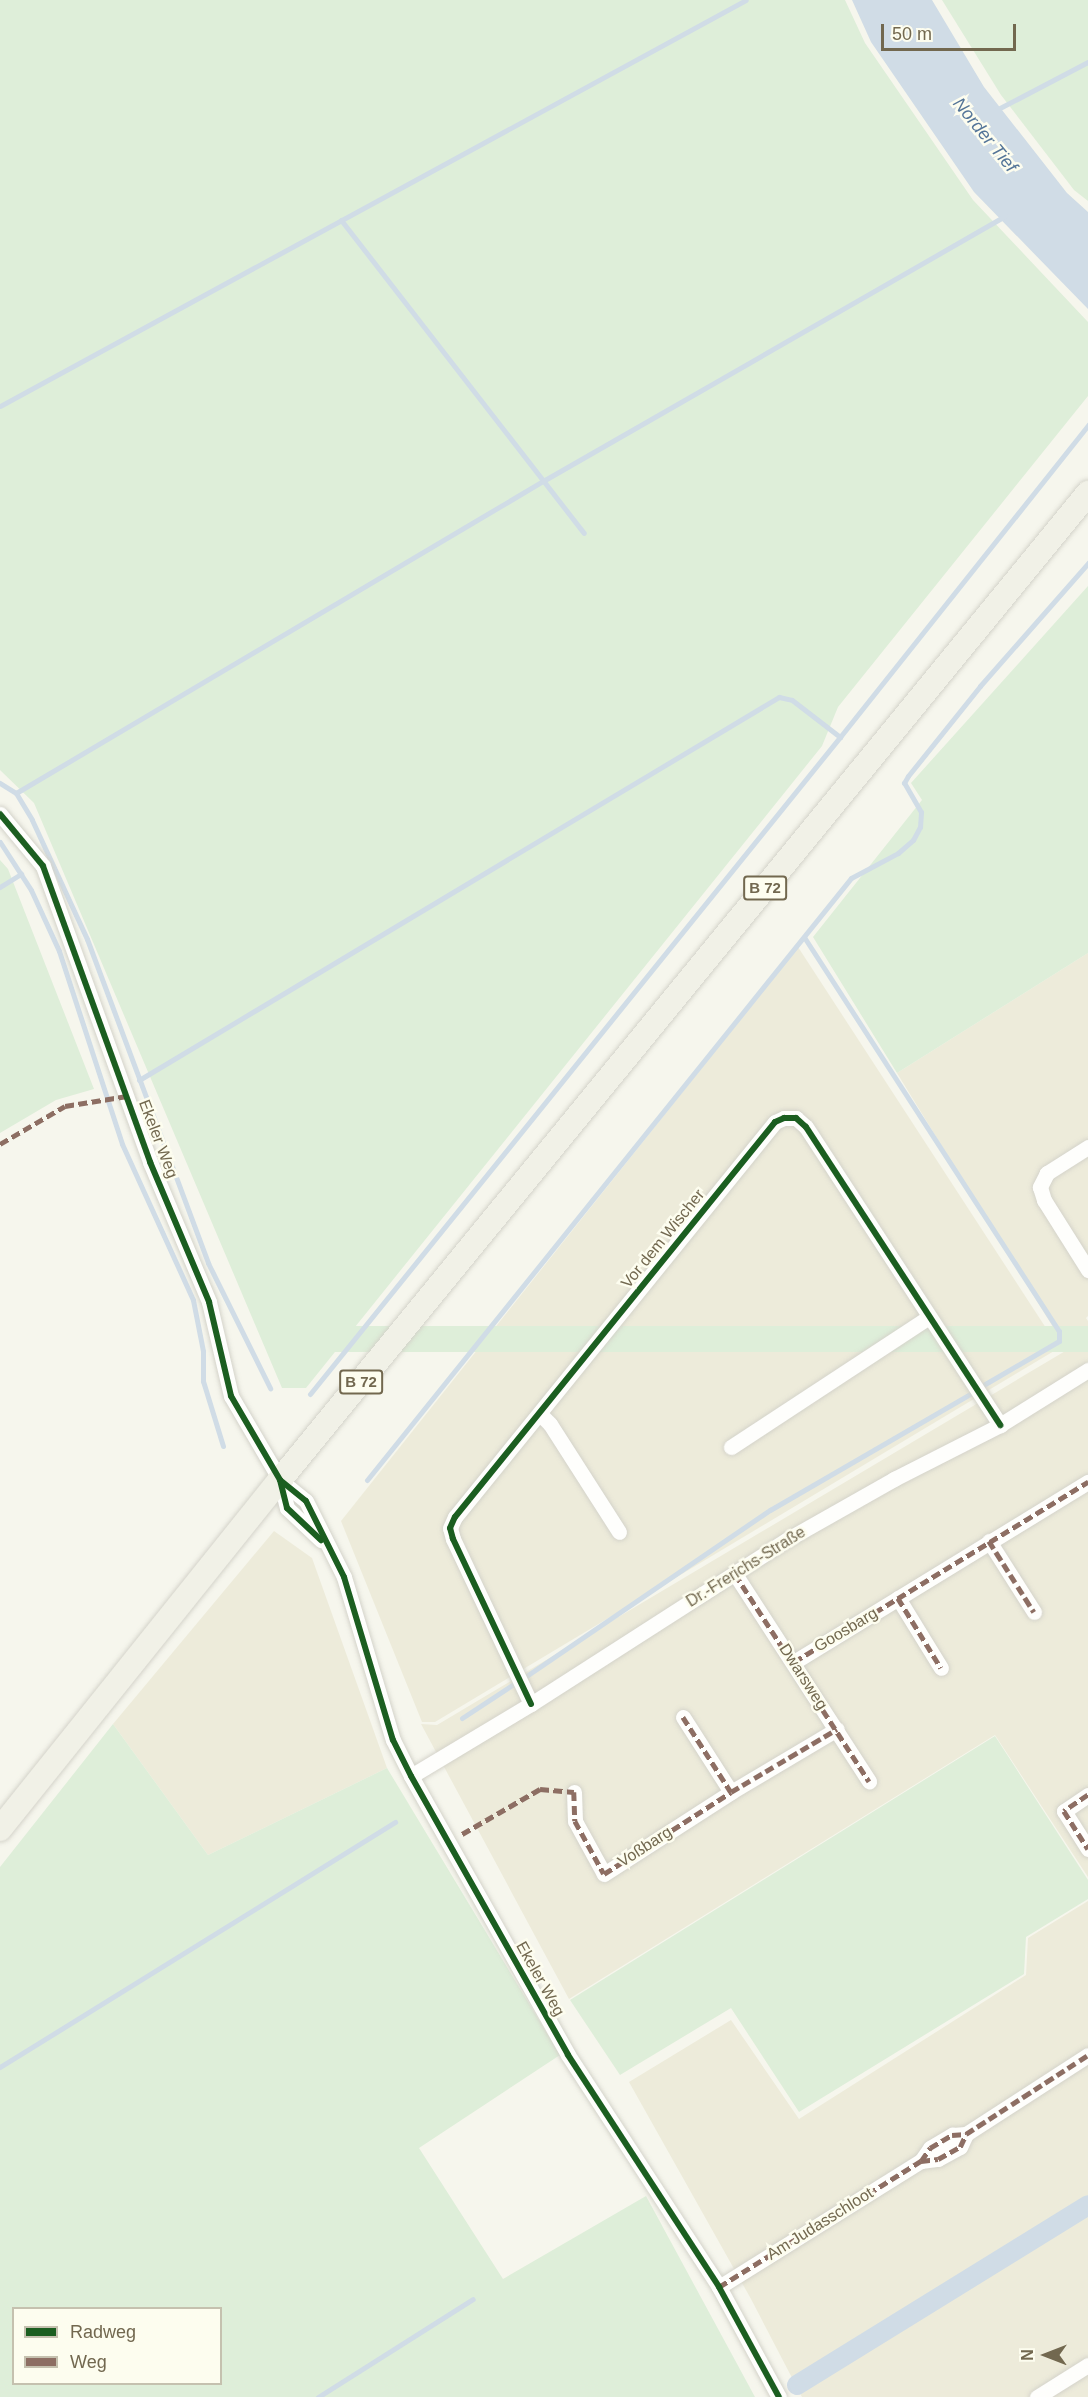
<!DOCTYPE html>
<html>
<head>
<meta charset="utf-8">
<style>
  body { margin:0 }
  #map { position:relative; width:1088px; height:2397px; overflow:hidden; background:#f6f6ed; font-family:Helvetica,sans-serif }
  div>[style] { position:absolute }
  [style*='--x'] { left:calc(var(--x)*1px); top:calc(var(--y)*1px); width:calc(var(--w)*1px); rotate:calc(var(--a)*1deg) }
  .residential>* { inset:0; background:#edebda }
  .green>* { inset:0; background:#deeed9; transform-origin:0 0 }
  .water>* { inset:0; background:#d0dce6 }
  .stream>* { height:5px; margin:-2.5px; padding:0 2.5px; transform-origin:2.5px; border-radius:2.5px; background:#d0dce6 }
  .canal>* { height:20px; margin:-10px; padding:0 10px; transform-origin:10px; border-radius:10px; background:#d0dce6 }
  .roads { filter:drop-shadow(0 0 2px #d4d3ca) drop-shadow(0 0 2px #d4d3ca) }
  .street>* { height:15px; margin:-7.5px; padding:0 7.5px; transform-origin:7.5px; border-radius:7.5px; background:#fefefc }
  .primary>* { height:24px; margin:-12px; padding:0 12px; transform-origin:12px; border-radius:12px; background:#f1f1e7 }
  .quiet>* { height:4.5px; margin-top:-2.25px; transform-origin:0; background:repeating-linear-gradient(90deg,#8d6e63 0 9px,transparent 0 13.5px) }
  .cycleway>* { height:6px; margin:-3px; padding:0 3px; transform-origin:3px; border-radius:3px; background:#1b5e20 }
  span { translate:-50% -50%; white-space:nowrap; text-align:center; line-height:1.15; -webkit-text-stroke:5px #fdfdef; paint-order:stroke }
  .shield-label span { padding:2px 4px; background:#fdfdef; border:2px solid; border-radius:4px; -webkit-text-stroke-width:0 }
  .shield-label { font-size:15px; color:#72684f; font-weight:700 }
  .street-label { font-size:16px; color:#72684f }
  .water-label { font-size:18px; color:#547598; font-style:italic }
  .legend { position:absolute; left:12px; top:2307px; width:210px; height:78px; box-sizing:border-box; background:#fdfdef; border:2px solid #c5c1af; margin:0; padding:8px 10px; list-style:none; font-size:18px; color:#72684f }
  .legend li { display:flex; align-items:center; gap:12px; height:30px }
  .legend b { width:30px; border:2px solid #c5c1af }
  .north { position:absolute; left:1016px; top:2325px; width:60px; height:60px; -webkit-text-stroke:4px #fdfdef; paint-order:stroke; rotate:270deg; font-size:16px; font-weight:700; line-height:24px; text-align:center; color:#72684f }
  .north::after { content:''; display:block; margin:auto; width:21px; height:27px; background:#72684f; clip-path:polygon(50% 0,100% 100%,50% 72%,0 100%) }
  .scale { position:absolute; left:881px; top:24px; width:135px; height:27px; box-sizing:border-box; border:3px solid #72684f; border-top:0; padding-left:8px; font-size:18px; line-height:21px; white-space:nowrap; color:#72684f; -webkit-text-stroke:4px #fdfdef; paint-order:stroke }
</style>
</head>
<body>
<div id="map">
  <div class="residential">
    <i style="clip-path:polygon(798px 947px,1059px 1348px,435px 1722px,422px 1722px,341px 1521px)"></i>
    <i style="clip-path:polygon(1088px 953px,1088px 1316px,1086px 1318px,1088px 1321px,1088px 1877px,995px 1735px,569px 1999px,421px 1724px,437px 1725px,1067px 1350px,897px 1073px)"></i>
    <i style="clip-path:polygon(274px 1531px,312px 1558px,387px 1768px,208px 1855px,113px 1724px)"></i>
    <i style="clip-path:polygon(1088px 1901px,1088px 2397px,802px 2397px,751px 2299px,629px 2082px,731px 2020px,799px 2119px,1026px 1975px,1028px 1938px)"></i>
  </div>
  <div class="green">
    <i style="clip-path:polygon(0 0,845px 0,865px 43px,973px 200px,1088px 322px,1088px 396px,838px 707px,822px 746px,306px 1388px,282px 1388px,34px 803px,0 770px)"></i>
    <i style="clip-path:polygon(942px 0,1088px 0,1088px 201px,1074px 190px,1001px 95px)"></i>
    <i style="clip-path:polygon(1088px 586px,1088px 953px,897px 1073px,813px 937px,922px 800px,911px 783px)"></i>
    <i style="clip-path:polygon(0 860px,8px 869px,94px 1089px,56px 1100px,0 1133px)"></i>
    <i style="left:1088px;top:1326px;width:26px;height:773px;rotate:90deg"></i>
    <i style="clip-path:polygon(evenodd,113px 1724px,208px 1855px,387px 1768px,560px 2055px,419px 2148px,503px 2279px,646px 2196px,755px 2397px,0 2397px,0 1867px,113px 1724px,14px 2308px,220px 2308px,220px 2384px,14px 2384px,14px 2308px)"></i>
    <i style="clip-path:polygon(995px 1736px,1088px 1880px,1088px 1899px,1026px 1937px,1024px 1974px,799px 2112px,731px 2008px,620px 2075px,570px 2000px)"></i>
  </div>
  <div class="water">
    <i style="clip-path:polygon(852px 0,932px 0,984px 87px,1067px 193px,1088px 212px,1088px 309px,974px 192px,871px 42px)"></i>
  </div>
  <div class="stream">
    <i style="--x:996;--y:110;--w:104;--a:-27.6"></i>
    <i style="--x:341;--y:220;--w:396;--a:52.2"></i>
    <i style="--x:0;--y:406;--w:849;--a:-28.56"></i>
    <i style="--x:0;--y:783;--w:19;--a:32"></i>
    <i style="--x:16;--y:793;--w:31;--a:59"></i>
    <i style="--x:32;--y:820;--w:131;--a:65.2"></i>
    <i style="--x:87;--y:939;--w:346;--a:69.5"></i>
    <i style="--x:208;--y:1263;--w:140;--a:63.6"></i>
    <i style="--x:16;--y:793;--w:612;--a:-30.63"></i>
    <i style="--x:543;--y:481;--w:533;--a:-29.84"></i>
    <i style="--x:0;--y:842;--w:57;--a:57.1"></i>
    <i style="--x:31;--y:890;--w:67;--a:65.3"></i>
    <i style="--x:59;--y:951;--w:203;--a:71.9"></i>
    <i style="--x:122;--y:1144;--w:171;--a:65.5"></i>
    <i style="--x:193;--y:1300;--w:52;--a:78.9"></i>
    <i style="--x:203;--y:1351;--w:30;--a:90"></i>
    <i style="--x:203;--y:1381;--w:68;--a:72.9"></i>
    <i style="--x:0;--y:887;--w:25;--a:-32"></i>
    <i style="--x:804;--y:937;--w:469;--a:57.1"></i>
    <i style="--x:1059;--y:1331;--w:10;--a:90"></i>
    <i style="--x:1059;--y:1341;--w:86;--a:149.8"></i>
    <i style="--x:139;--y:1080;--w:746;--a:-30.9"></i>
    <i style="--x:779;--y:697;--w:13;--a:13"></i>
    <i style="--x:792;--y:700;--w:61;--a:37.6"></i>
    <i style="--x:840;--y:737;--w:399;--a:-51.5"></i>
    <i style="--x:310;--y:1394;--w:844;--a:-51.11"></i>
    <i style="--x:367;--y:1480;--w:772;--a:-51.2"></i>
    <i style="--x:851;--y:878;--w:53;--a:-28"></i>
    <i style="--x:898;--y:853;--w:20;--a:-41"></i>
    <i style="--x:913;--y:840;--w:15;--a:-62"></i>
    <i style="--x:920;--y:827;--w:15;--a:-86"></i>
    <i style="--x:921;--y:812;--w:34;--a:-120"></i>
    <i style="--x:904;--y:783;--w:8;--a:-60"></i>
    <i style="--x:908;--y:776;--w:115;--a:-51.3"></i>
    <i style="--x:980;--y:686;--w:164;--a:-48.7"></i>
    <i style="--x:522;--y:1679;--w:300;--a:-34.3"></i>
    <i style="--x:770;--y:1510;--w:233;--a:-30.1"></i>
    <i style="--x:462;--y:1718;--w:60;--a:-33.4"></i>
    <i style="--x:0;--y:2067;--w:465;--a:-31.8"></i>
    <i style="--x:318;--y:2397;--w:183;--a:-32.3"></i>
  </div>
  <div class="canal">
    <i style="--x:797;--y:2385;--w:342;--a:-31.7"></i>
  </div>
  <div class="roads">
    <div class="street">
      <i style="--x:0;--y:814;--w:67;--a:50.4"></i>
      <i style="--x:43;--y:866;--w:315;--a:70.1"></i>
      <i style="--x:150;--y:1162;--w:152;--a:67.1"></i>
      <i style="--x:209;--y:1302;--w:97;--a:76.8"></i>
      <i style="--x:231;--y:1396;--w:97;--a:59.7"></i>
      <i style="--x:280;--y:1480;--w:29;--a:76"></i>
      <i style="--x:287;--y:1508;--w:47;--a:43.3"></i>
      <i style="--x:1088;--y:1147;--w:49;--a:147.6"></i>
      <i style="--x:1047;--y:1173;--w:16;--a:117"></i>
      <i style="--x:1040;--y:1187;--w:14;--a:73"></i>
      <i style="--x:1044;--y:1200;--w:83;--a:57.8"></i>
      <i style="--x:540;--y:1414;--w:14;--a:45"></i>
      <i style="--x:550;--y:1424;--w:128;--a:57.4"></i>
      <i style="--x:731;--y:1447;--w:237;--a:-33.3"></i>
      <i style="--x:280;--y:1480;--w:33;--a:39"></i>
      <i style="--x:306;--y:1501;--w:85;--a:63.4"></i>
      <i style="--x:344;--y:1577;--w:170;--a:73.3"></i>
      <i style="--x:393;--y:1740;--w:40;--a:63.4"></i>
      <i style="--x:411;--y:1776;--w:320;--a:60.6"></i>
      <i style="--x:568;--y:2055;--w:277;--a:56.9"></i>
      <i style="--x:719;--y:2287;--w:125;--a:61.4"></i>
      <i style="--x:989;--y:1541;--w:84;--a:57.6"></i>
      <i style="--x:735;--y:1574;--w:247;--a:57.1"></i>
      <i style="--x:898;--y:1598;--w:82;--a:58.4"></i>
      <i style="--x:794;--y:1662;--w:345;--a:-31.5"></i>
      <i style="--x:531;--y:1704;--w:183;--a:-115.3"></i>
      <i style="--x:453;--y:1539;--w:11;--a:-105"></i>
      <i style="--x:450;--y:1528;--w:12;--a:-66"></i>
      <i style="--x:455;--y:1517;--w:508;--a:-50.99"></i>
      <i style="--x:775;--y:1122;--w:10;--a:-24"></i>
      <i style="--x:784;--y:1118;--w:12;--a:0"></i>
      <i style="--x:796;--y:1118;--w:13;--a:42"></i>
      <i style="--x:806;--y:1127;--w:356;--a:56.9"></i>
      <i style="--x:683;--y:1717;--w:89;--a:57.4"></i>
      <i style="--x:411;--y:1776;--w:140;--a:-31"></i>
      <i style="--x:531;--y:1704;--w:305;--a:-32.7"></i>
      <i style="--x:788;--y:1539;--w:122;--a:-29.5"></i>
      <i style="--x:894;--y:1479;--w:119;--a:-27"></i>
      <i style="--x:1000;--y:1425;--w:104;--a:-32"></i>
      <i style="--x:574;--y:1792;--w:29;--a:88"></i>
      <i style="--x:575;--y:1821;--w:60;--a:61.3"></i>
      <i style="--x:604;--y:1874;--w:151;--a:-32.8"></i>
      <i style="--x:731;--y:1792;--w:123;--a:-30.7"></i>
      <i style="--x:1088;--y:1795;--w:29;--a:146"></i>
      <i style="--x:1064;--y:1811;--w:45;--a:57.7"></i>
      <i style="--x:921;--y:2161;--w:16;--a:-55"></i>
      <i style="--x:930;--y:2148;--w:26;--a:-31"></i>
      <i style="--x:952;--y:2135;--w:14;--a:-4"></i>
      <i style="--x:719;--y:2287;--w:238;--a:-32"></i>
      <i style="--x:921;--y:2161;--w:17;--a:-7"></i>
      <i style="--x:938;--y:2159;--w:25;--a:-29"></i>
      <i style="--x:960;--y:2147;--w:14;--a:-65"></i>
      <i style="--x:966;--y:2134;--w:145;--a:-32.9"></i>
      <i style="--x:1037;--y:2397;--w:60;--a:-32.1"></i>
    </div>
    <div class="primary">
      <i style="--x:0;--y:1829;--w:447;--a:-51.3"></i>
      <i style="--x:280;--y:1480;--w:1276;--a:-50.69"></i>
    </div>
  </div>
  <div class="quiet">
    <i style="--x:0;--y:1144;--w:75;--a:-30.3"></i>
    <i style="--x:65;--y:1106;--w:63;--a:-9.2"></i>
    <i style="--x:989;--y:1541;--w:84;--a:57.6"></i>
    <i style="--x:735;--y:1574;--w:247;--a:57.1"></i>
    <i style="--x:898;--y:1598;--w:82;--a:58.4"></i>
    <i style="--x:794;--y:1662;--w:345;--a:-31.5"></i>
    <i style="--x:683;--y:1717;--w:89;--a:57.4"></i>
    <i style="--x:1088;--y:1795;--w:29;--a:146"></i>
    <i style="--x:1064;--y:1811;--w:45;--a:57.7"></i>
    <i style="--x:462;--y:1834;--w:90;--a:-30"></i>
    <i style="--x:540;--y:1789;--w:34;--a:5"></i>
    <i style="--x:574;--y:1792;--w:29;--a:88"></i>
    <i style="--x:575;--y:1821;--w:60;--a:61.3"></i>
    <i style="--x:604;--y:1874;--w:151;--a:-32.8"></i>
    <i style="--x:731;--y:1792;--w:123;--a:-30.7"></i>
    <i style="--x:921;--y:2161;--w:16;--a:-55"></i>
    <i style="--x:930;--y:2148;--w:26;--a:-31"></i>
    <i style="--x:952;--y:2135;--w:14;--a:-4"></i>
    <i style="--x:719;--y:2287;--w:238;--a:-32"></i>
    <i style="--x:921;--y:2161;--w:17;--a:-7"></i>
    <i style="--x:938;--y:2159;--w:25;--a:-29"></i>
    <i style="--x:960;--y:2147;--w:14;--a:-65"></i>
    <i style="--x:966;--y:2134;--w:145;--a:-32.9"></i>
  </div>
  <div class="cycleway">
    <i style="--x:0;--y:814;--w:67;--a:50.4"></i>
    <i style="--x:43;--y:866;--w:315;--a:70.1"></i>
    <i style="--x:150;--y:1162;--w:152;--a:67.1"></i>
    <i style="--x:209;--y:1302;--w:97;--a:76.8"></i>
    <i style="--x:231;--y:1396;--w:97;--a:59.7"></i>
    <i style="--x:280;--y:1480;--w:29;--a:76"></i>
    <i style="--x:287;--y:1508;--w:47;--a:43.3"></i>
    <i style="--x:280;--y:1480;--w:33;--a:39"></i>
    <i style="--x:306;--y:1501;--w:85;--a:63.4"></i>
    <i style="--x:344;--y:1577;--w:170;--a:73.3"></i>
    <i style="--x:393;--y:1740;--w:40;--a:63.4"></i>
    <i style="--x:411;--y:1776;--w:320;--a:60.6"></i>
    <i style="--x:568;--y:2055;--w:277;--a:56.9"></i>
    <i style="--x:719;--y:2287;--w:125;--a:61.4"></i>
    <i style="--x:531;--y:1704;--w:183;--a:-115.3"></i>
    <i style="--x:453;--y:1539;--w:11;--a:-105"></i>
    <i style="--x:450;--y:1528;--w:12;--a:-66"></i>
    <i style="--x:455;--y:1517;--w:508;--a:-50.99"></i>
    <i style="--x:775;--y:1122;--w:10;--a:-24"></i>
    <i style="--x:784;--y:1118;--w:12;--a:0"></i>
    <i style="--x:796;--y:1118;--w:13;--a:42"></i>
    <i style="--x:806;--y:1127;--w:356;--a:56.9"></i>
  </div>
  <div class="shield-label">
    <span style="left:765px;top:888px">B 72</span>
    <span style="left:361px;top:1382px">B 72</span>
  </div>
  <div class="street-label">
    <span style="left:158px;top:1139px;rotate:69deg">Ekeler Weg</span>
    <span style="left:663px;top:1239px;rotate:-51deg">Vor dem Wischer</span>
    <span style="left:746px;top:1567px;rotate:-32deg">Dr.-Frerichs-Straße</span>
    <span style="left:846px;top:1630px;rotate:-31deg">Goosbarg</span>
    <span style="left:803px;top:1677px;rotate:57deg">Dwarsweg</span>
    <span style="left:645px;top:1847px;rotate:-33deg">Voßbarg</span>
    <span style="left:540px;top:1979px;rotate:61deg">Ekeler Weg</span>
    <span style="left:820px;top:2224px;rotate:-32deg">Am Judasschloot</span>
  </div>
  <div class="water-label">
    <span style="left:985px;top:135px;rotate:51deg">Norder Tief</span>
  </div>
  <ul class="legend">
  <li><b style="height:8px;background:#1b5e20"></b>Radweg</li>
  <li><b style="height:8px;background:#8d6e63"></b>Weg</li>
  </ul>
  <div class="north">N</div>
  <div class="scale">50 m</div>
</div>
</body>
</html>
